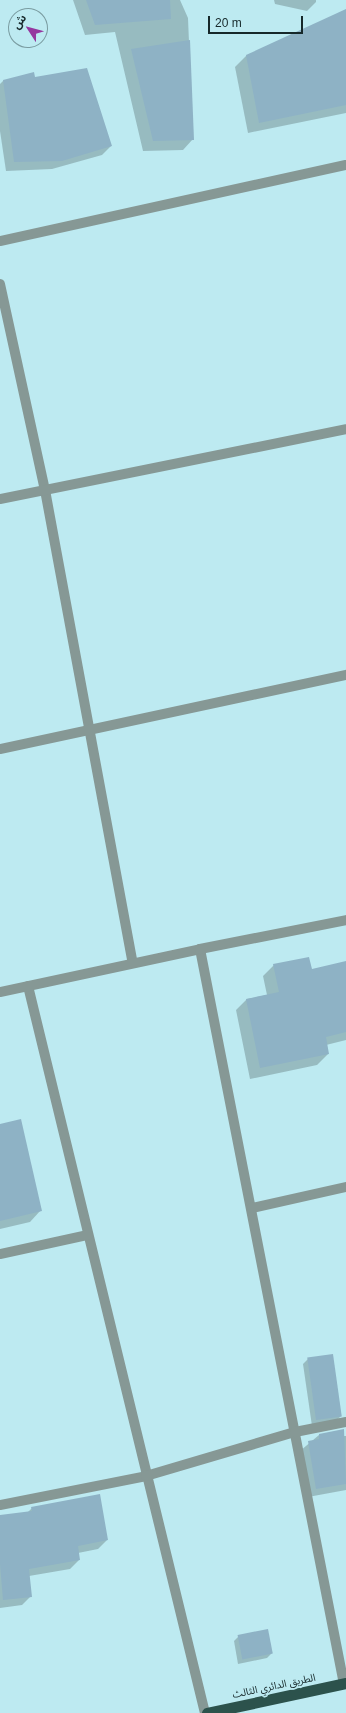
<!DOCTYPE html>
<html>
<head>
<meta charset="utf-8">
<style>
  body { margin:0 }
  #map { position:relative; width:346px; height:1713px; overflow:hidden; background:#bdeaf1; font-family:Arial,"Noto Sans Arabic",sans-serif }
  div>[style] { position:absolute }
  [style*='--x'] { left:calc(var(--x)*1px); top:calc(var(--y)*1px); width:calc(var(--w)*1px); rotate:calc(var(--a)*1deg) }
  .shadow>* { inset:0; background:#0003 }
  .building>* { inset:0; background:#8eb2c5; transform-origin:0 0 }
  .minor>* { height:10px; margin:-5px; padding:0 5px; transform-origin:5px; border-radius:5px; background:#869895 }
  .trunk>* { height:11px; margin:-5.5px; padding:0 5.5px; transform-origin:5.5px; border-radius:5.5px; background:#2c524c }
  span { translate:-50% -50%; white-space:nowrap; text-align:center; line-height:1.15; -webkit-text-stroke:3.5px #bdeaf1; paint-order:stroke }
  .street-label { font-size:10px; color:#16282a }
  .north { position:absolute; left:8px; top:8px; width:40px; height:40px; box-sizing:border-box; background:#bdeaf1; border:1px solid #7a9ca1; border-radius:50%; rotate:306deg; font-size:11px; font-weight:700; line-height:16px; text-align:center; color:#16282a }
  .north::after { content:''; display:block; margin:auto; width:14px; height:18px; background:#95369f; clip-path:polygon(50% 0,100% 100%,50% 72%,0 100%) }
  .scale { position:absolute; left:208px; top:16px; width:95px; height:18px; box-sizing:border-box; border:2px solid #16282a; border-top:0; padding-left:5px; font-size:12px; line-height:14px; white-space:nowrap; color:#16282a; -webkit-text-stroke:3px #bdeaf1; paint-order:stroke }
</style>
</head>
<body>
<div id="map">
  <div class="shadow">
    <i style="clip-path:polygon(73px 0,180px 0,188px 18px,193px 139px,183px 150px,143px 151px,115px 32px,85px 35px)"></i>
    <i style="clip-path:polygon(274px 0,316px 0,316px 2px,307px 11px,275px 4px)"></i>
    <i style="clip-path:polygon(346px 10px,346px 113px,248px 133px,235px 67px,246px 56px)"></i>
    <i style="clip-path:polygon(34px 78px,111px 146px,102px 155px,52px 169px,6px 171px,0 131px,0 84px,3px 81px)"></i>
    <i style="clip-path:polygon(346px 962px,346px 1040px,326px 1045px,328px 1054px,317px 1065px,250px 1079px,236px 1010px,247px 999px,267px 995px,263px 976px,274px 965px,311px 970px)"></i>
    <i style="clip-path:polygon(0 1125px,41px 1210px,30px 1222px,0 1229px)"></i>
    <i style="clip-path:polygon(308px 1359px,341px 1416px,336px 1421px,312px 1426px,303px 1364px)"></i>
    <i style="clip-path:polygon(344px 1430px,344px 1436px,346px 1436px,346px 1490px,308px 1497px,300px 1451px,319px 1435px)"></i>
    <i style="clip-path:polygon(32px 1508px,107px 1540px,98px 1549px,78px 1553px,79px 1560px,70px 1569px,29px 1576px,31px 1596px,22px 1605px,0 1608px,0 1516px,27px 1513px)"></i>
    <i style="clip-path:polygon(239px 1636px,272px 1653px,267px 1658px,238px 1664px,234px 1641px)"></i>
  </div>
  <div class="building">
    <i style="clip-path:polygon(86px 0,170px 0,171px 19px,95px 25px)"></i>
    <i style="clip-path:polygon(346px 9px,346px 105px,259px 123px,246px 55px)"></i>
    <i style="clip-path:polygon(190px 40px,194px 140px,153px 141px,131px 49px)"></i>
    <i style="clip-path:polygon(87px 68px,112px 146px,62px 161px,14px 162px,3px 80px,34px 72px,35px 77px)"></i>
    <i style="clip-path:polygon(309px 957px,312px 969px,346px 961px,346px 1032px,326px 1037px,329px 1054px,260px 1068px,246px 999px,279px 992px,273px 964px)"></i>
    <i style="clip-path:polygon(21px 1119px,42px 1211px,0 1221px,0 1124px)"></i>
    <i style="left:333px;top:1354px;width:63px;height:26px;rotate:82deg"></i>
    <i style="clip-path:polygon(344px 1429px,346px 1484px,316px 1489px,308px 1441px,319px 1439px,319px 1434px)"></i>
    <i style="clip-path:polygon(100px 1494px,108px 1540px,78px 1546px,80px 1560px,29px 1569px,32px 1597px,3px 1600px,0 1564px,0 1515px,32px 1511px,31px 1507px)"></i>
    <i style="left:268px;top:1629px;width:25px;height:31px;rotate:79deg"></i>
  </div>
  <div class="minor">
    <i style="--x:0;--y:241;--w:354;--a:-12.4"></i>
    <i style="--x:0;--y:284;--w:211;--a:77.7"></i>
    <i style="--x:45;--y:490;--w:481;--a:79.5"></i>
    <i style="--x:0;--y:499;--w:353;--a:-11.4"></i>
    <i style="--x:0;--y:749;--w:354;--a:-12.1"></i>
    <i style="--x:200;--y:949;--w:749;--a:78.92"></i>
    <i style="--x:28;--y:986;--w:748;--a:76.32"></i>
    <i style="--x:0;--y:992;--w:205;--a:-12.1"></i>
    <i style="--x:200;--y:949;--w:149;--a:-11.2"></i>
    <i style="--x:252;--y:1208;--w:96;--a:-12.6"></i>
    <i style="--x:0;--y:1254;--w:90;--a:-12.2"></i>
    <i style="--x:0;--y:1505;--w:149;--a:-11.2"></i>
    <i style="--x:146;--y:1476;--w:155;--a:-16.5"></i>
    <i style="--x:295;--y:1432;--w:52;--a:-11.1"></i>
  </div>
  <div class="trunk">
    <i style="--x:207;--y:1713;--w:142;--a:-12.2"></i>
  </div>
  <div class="street-label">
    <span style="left:274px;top:1686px;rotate:-12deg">الطريق الدائري الثالث</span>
  </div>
  <div class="north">ش</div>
  <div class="scale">20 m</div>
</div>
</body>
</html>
